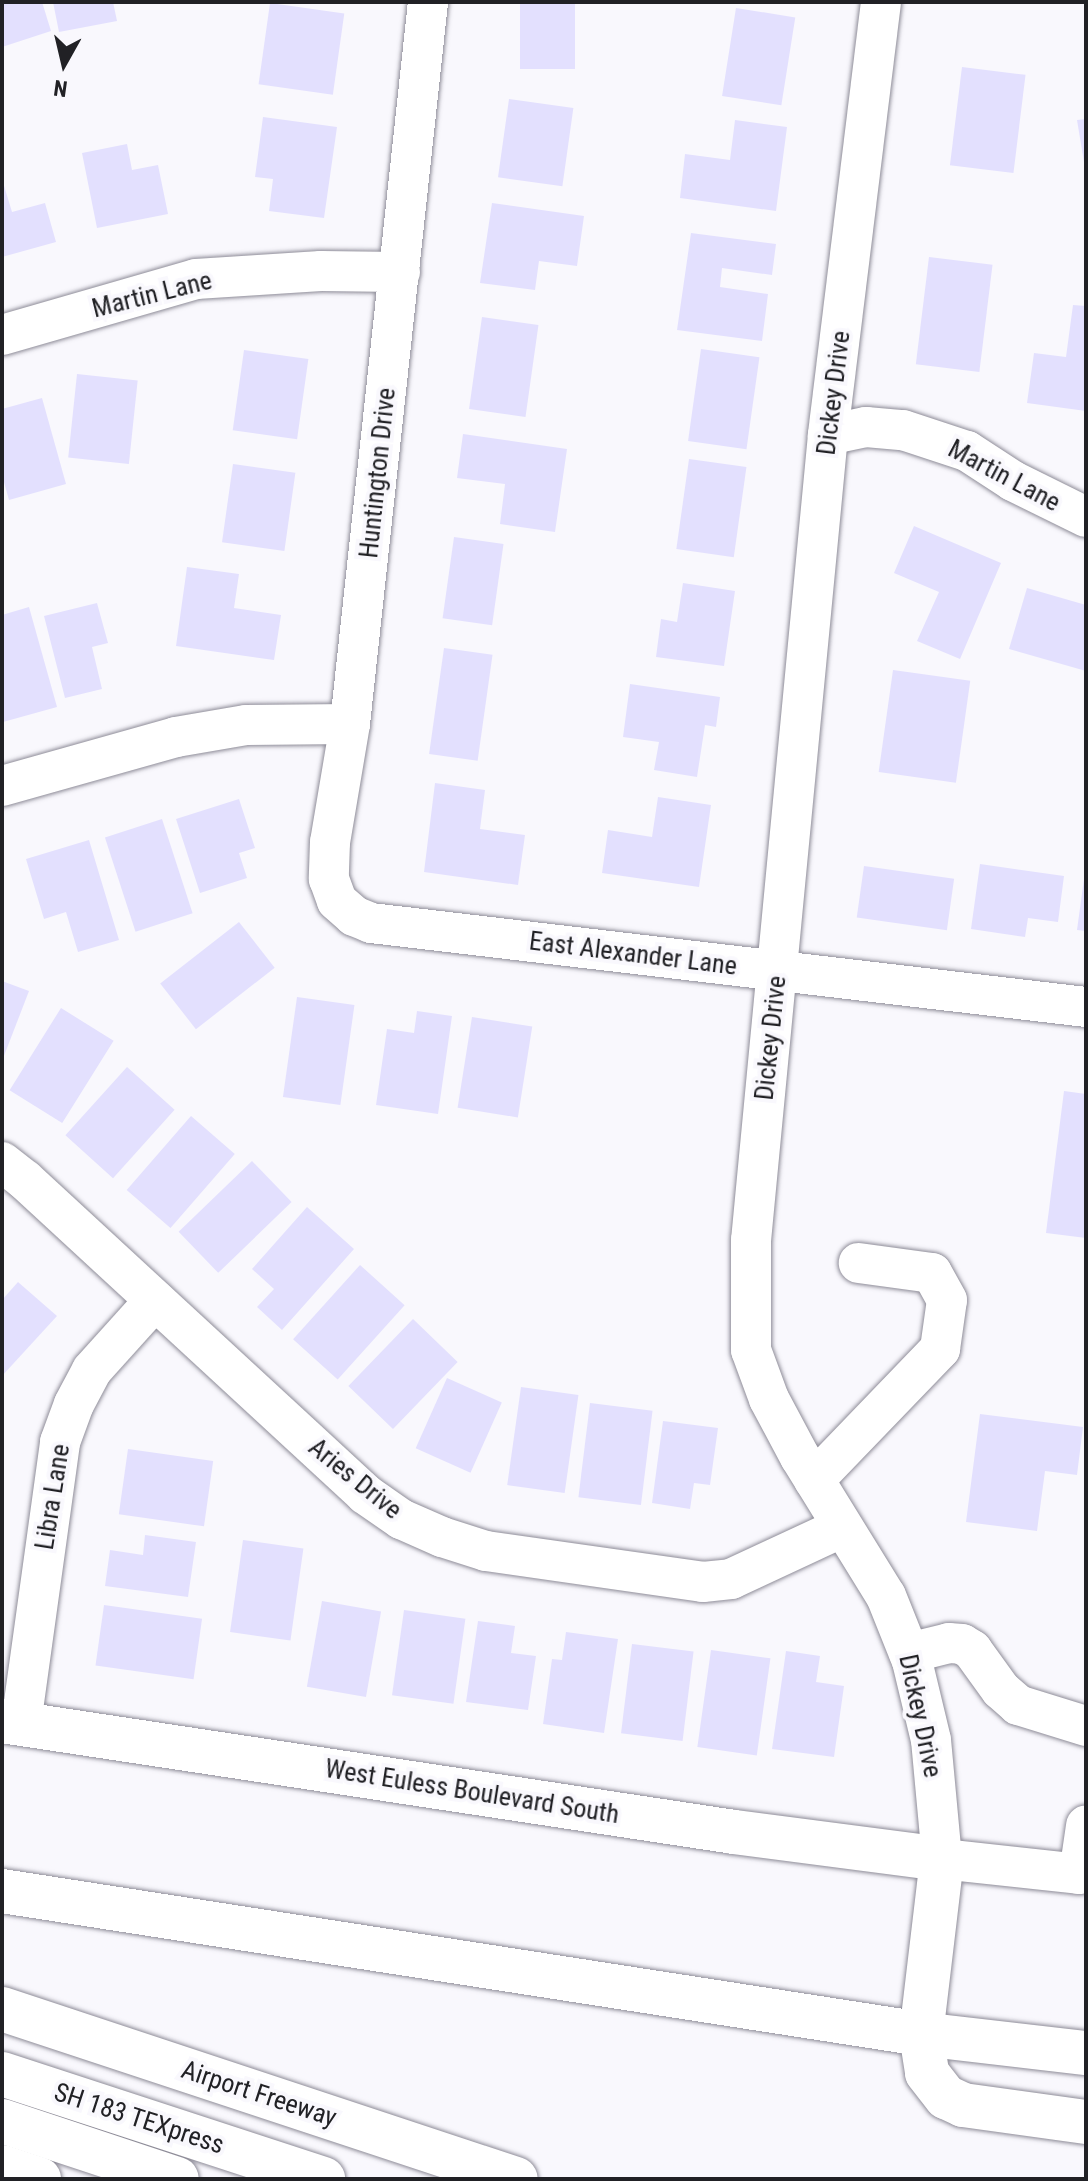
<!DOCTYPE html>
<html>
<head>
<meta charset="utf-8">
<style>
  body { margin:0 }
  #map { position:relative; width:1088px; height:2181px; overflow:hidden; background:#f9f8fd; font-family:"Roboto Condensed",sans-serif }
  div>[style] { position:absolute }
  [style*='--x'] { left:calc(var(--x)*1px); top:calc(var(--y)*1px); width:calc(var(--w)*1px); rotate:calc(var(--a)*1deg) }
  .building>* { inset:0; background:#e3e0fe; transform-origin:0 0 }
  .roads { filter:drop-shadow(0 0 2px #8e8c98) drop-shadow(0 0 2px #8e8c98) }
  .minor>* { height:40px; margin:-20px; padding:0 20px; transform-origin:20px; border-radius:20px; background:#fff }
  .major>* { height:44px; margin:-22px; padding:0 22px; transform-origin:22px; border-radius:22px; background:#fff }
  .highway>* { height:44px; margin:-22px; padding:0 22px; transform-origin:22px; border-radius:22px; background:#fff }
  span { translate:-50% -50%; white-space:nowrap; text-align:center; line-height:1.15; -webkit-text-stroke:8px #f9f8fd; paint-order:stroke }
  .street-label { font-size:26px; color:#212125 }
  .frame { position:absolute; inset:0; border:4px solid #212125; pointer-events:none }
  .north { position:absolute; left:24px; top:24px; width:80px; height:80px; -webkit-text-stroke:6px #f9f8fd; paint-order:stroke; rotate:188deg; font-size:22px; font-weight:700; line-height:32px; text-align:center; color:#212125 }
  .north::after { content:''; display:block; margin:auto; width:28px; height:36px; background:#212125; clip-path:polygon(50% 0,100% 100%,50% 72%,0 100%) }
</style>
</head>
<body>
<div id="map">
  <div class="building">
    <i style="clip-path:polygon(2px 2px,42px 2px,51px 31px,2px 47px)"></i>
    <i style="clip-path:polygon(53px 2px,113px 2px,117px 21px,59px 32px)"></i>
    <i style="left:520px;top:2px;width:55px;height:67px"></i>
    <i style="left:270px;top:3px;width:75px;height:82px;rotate:8deg"></i>
    <i style="left:736px;top:8px;width:60px;height:89px;rotate:9deg"></i>
    <i style="left:962px;top:67px;width:64px;height:99px;rotate:7deg"></i>
    <i style="left:509px;top:99px;width:65px;height:79px;rotate:8deg"></i>
    <i style="clip-path:polygon(263px 117px,337px 127px,324px 218px,269px 211px,273px 179px,255px 177px)"></i>
    <i style="clip-path:polygon(1086px 119px,1086px 161px,1084px 162px,1077px 120px)"></i>
    <i style="clip-path:polygon(735px 120px,787px 127px,776px 211px,680px 198px,685px 154px,730px 160px)"></i>
    <i style="clip-path:polygon(127px 144px,132px 170px,158px 165px,168px 214px,97px 228px,82px 153px)"></i>
    <i style="clip-path:polygon(2px 179px,12px 212px,45px 203px,56px 242px,2px 257px)"></i>
    <i style="clip-path:polygon(492px 203px,584px 216px,577px 266px,539px 261px,535px 290px,480px 283px)"></i>
    <i style="clip-path:polygon(691px 233px,776px 244px,772px 275px,722px 268px,720px 287px,768px 294px,762px 341px,677px 330px)"></i>
    <i style="left:929px;top:257px;width:64px;height:108px;rotate:7deg"></i>
    <i style="clip-path:polygon(1073px 305px,1086px 306px,1086px 411px,1027px 403px,1034px 353px,1066px 357px)"></i>
    <i style="left:482px;top:317px;width:57px;height:93px;rotate:8deg"></i>
    <i style="left:701px;top:349px;width:59px;height:93px;rotate:8deg"></i>
    <i style="left:244px;top:350px;width:65px;height:81px;rotate:8deg"></i>
    <i style="left:77px;top:374px;width:61px;height:84px;rotate:6deg"></i>
    <i style="clip-path:polygon(42px 398px,66px 484px,9px 500px,2px 475px,2px 409px)"></i>
    <i style="clip-path:polygon(463px 434px,567px 449px,555px 532px,500px 524px,505px 484px,457px 478px)"></i>
    <i style="left:689px;top:459px;width:58px;height:91px;rotate:8deg"></i>
    <i style="left:233px;top:464px;width:63px;height:79px;rotate:8deg"></i>
    <i style="clip-path:polygon(914px 526px,1001px 563px,960px 659px,917px 641px,939px 592px,894px 573px)"></i>
    <i style="left:454px;top:537px;width:50px;height:82px;rotate:8deg"></i>
    <i style="clip-path:polygon(187px 567px,239px 574px,234px 608px,281px 615px,274px 660px,176px 646px)"></i>
    <i style="clip-path:polygon(683px 583px,735px 591px,724px 666px,656px 657px,661px 619px,677px 622px)"></i>
    <i style="clip-path:polygon(1027px 588px,1086px 605px,1086px 671px,1009px 649px)"></i>
    <i style="clip-path:polygon(97px 603px,108px 643px,92px 647px,102px 689px,65px 698px,44px 616px)"></i>
    <i style="clip-path:polygon(29px 607px,57px 707px,3px 722px,2px 615px)"></i>
    <i style="left:444px;top:648px;width:49px;height:107px;rotate:8deg"></i>
    <i style="left:893px;top:670px;width:78px;height:103px;rotate:8deg"></i>
    <i style="clip-path:polygon(630px 684px,720px 697px,716px 727px,705px 725px,697px 777px,654px 770px,659px 742px,623px 737px)"></i>
    <i style="clip-path:polygon(435px 783px,485px 790px,480px 829px,525px 835px,518px 885px,424px 872px)"></i>
    <i style="clip-path:polygon(658px 797px,711px 805px,699px 887px,602px 873px,608px 830px,652px 837px)"></i>
    <i style="clip-path:polygon(239px 799px,255px 848px,239px 853px,247px 878px,200px 893px,176px 819px)"></i>
    <i style="left:162px;top:819px;width:99px;height:60px;rotate:72deg"></i>
    <i style="clip-path:polygon(89px 840px,119px 940px,78px 952px,66px 912px,44px 919px,26px 859px)"></i>
    <i style="clip-path:polygon(980px 864px,1064px 876px,1058px 922px,1028px 918px,1025px 937px,971px 929px)"></i>
    <i style="left:864px;top:866px;width:91px;height:52px;rotate:8deg"></i>
    <i style="clip-path:polygon(1084px 879px,1086px 879px,1086px 931px,1077px 930px)"></i>
    <i style="left:239px;top:922px;width:58px;height:100px;rotate:52deg"></i>
    <i style="clip-path:polygon(2px 981px,29px 991px,2px 1061px)"></i>
    <i style="left:297px;top:997px;width:58px;height:101px;rotate:8deg"></i>
    <i style="left:61px;top:1008px;width:62px;height:97px;rotate:32deg"></i>
    <i style="clip-path:polygon(417px 1011px,452px 1016px,438px 1114px,376px 1105px,387px 1029px,414px 1033px)"></i>
    <i style="left:472px;top:1017px;width:61px;height:92px;rotate:9deg"></i>
    <i style="left:127px;top:1067px;width:64px;height:92px;rotate:42deg"></i>
    <i style="clip-path:polygon(1064px 1091px,1086px 1094px,1086px 1238px,1046px 1233px)"></i>
    <i style="left:191px;top:1116px;width:58px;height:98px;rotate:41deg"></i>
    <i style="left:252px;top:1161px;width:57px;height:102px;rotate:46deg"></i>
    <i style="clip-path:polygon(307px 1207px,354px 1249px,282px 1330px,257px 1307px,274px 1289px,252px 1269px)"></i>
    <i style="left:360px;top:1265px;width:60px;height:100px;rotate:42deg"></i>
    <i style="clip-path:polygon(18px 1282px,57px 1316px,2px 1376px,2px 1300px)"></i>
    <i style="left:413px;top:1319px;width:62px;height:93px;rotate:44deg"></i>
    <i style="left:447px;top:1378px;width:60px;height:77px;rotate:24deg"></i>
    <i style="left:521px;top:1387px;width:58px;height:99px;rotate:8deg"></i>
    <i style="left:590px;top:1403px;width:63px;height:95px;rotate:7deg"></i>
    <i style="clip-path:polygon(980px 1414px,1083px 1427px,1077px 1475px,1045px 1471px,1037px 1531px,966px 1522px)"></i>
    <i style="clip-path:polygon(663px 1421px,718px 1428px,710px 1485px,694px 1483px,690px 1509px,652px 1503px)"></i>
    <i style="left:128px;top:1449px;width:86px;height:66px;rotate:8deg"></i>
    <i style="clip-path:polygon(145px 1535px,196px 1542px,188px 1597px,105px 1586px,110px 1550px,143px 1555px)"></i>
    <i style="left:243px;top:1540px;width:61px;height:93px;rotate:8deg"></i>
    <i style="left:322px;top:1601px;width:60px;height:87px;rotate:10deg"></i>
    <i style="left:104px;top:1605px;width:99px;height:61px;rotate:8deg"></i>
    <i style="left:404px;top:1610px;width:62px;height:86px;rotate:8deg"></i>
    <i style="clip-path:polygon(478px 1621px,515px 1626px,511px 1653px,536px 1656px,528px 1710px,466px 1702px)"></i>
    <i style="clip-path:polygon(566px 1632px,618px 1639px,604px 1733px,543px 1724px,552px 1659px,562px 1660px)"></i>
    <i style="left:632px;top:1644px;width:62px;height:90px;rotate:7deg"></i>
    <i style="left:711px;top:1650px;width:60px;height:98px;rotate:8deg"></i>
    <i style="clip-path:polygon(786px 1651px,820px 1656px,816px 1682px,844px 1686px,834px 1757px,772px 1749px)"></i>
  </div>
  <div class="roads">
    <div class="minor">
      <i style="--x:428;--y:2;--w:726;--a:96.17"></i>
      <i style="--x:350;--y:724;--w:120;--a:99.6"></i>
      <i style="--x:330;--y:842;--w:37;--a:92"></i>
      <i style="--x:329;--y:879;--w:23;--a:70"></i>
      <i style="--x:337;--y:901;--w:23;--a:41"></i>
      <i style="--x:354;--y:916;--w:18;--a:22"></i>
      <i style="--x:371;--y:923;--w:720;--a:6.7"></i>
      <i style="--x:881;--y:2;--w:436;--a:97"></i>
      <i style="--x:828;--y:435;--w:809;--a:95.46"></i>
      <i style="--x:751;--y:1240;--w:110;--a:90"></i>
      <i style="--x:751;--y:1350;--w:52;--a:69.8"></i>
      <i style="--x:769;--y:1399;--w:66;--a:61.9"></i>
      <i style="--x:800;--y:1457;--w:163;--a:58.3"></i>
      <i style="--x:886;--y:1596;--w:70;--a:68.2"></i>
      <i style="--x:912;--y:1661;--w:81;--a:76.5"></i>
      <i style="--x:931;--y:1740;--w:120;--a:84.7"></i>
      <i style="--x:942;--y:1859;--w:138;--a:6.2"></i>
      <i style="--x:1079;--y:1874;--w:49;--a:-81.7"></i>
      <i style="--x:2;--y:335;--w:202;--a:-16.1"></i>
      <i style="--x:196;--y:279;--w:125;--a:-3.7"></i>
      <i style="--x:321;--y:271;--w:79;--a:0.7"></i>
      <i style="--x:828;--y:435;--w:39;--a:-12"></i>
      <i style="--x:866;--y:427;--w:37;--a:5"></i>
      <i style="--x:903;--y:430;--w:67;--a:18.2"></i>
      <i style="--x:967;--y:451;--w:55;--a:33.1"></i>
      <i style="--x:1013;--y:481;--w:81;--a:26.3"></i>
      <i style="--x:2;--y:786;--w:181;--a:-15.7"></i>
      <i style="--x:176;--y:737;--w:71;--a:-9.7"></i>
      <i style="--x:246;--y:725;--w:104;--a:-0.6"></i>
      <i style="--x:2;--y:1162;--w:29;--a:38"></i>
      <i style="--x:25;--y:1180;--w:463;--a:42.7"></i>
      <i style="--x:365;--y:1494;--w:44;--a:34.8"></i>
      <i style="--x:401;--y:1519;--w:45;--a:23.7"></i>
      <i style="--x:442;--y:1537;--w:46;--a:17.7"></i>
      <i style="--x:486;--y:1551;--w:219;--a:8.1"></i>
      <i style="--x:703;--y:1582;--w:28;--a:-6"></i>
      <i style="--x:731;--y:1579;--w:123;--a:-24.9"></i>
      <i style="--x:814;--y:1480;--w:182;--a:-46.1"></i>
      <i style="--x:940;--y:1349;--w:49;--a:-81.9"></i>
      <i style="--x:947;--y:1300;--w:31;--a:-119"></i>
      <i style="--x:932;--y:1273;--w:74;--a:-172.2"></i>
      <i style="--x:909;--y:1653;--w:41;--a:-14"></i>
      <i style="--x:949;--y:1643;--w:13;--a:4"></i>
      <i style="--x:962;--y:1644;--w:12;--a:31"></i>
      <i style="--x:972;--y:1650;--w:49;--a:54.1"></i>
      <i style="--x:1001;--y:1690;--w:23;--a:41"></i>
      <i style="--x:1018;--y:1705;--w:71;--a:17.2"></i>
      <i style="--x:21;--y:1724;--w:285;--a:-82.1"></i>
      <i style="--x:60;--y:1442;--w:40;--a:-69.8"></i>
      <i style="--x:74;--y:1404;--w:38;--a:-62"></i>
      <i style="--x:92;--y:1370;--w:94;--a:-48"></i>
    </div>
    <div class="major">
      <i style="--x:2;--y:1721;--w:740;--a:8.62"></i>
      <i style="--x:734;--y:1832;--w:210;--a:7.4"></i>
      <i style="--x:942;--y:1859;--w:176;--a:96.8"></i>
      <i style="--x:921;--y:2034;--w:39;--a:81"></i>
      <i style="--x:927;--y:2073;--w:31;--a:52"></i>
      <i style="--x:946;--y:2097;--w:19;--a:25"></i>
      <i style="--x:963;--y:2105;--w:124;--a:7.9"></i>
      <i style="--x:921;--y:2034;--w:166;--a:6.6"></i>
    </div>
    <div class="highway">
      <i style="--x:2;--y:1891;--w:930;--a:8.84"></i>
      <i style="--x:2;--y:2009;--w:541;--a:18.3"></i>
      <i style="--x:2;--y:2074;--w:338;--a:18.1"></i>
      <i style="--x:2;--y:2121;--w:184;--a:18.3"></i>
      <i style="--x:2;--y:2167;--w:39;--a:18"></i>
    </div>
  </div>
  <div class="street-label">
    <span style="left:152px;top:295px;rotate:-14deg">Martin Lane</span>
    <span style="left:834px;top:393px;rotate:-83deg">Dickey Drive</span>
    <span style="left:378px;top:473px;rotate:-84deg">Huntington Drive</span>
    <span style="left:1004px;top:476px;rotate:28deg">Martin Lane</span>
    <span style="left:633px;top:954px;rotate:7deg">East Alexander Lane</span>
    <span style="left:771px;top:1038px;rotate:-84deg">Dickey Drive</span>
    <span style="left:355px;top:1479px;rotate:39deg">Aries Drive</span>
    <span style="left:53px;top:1497px;rotate:-81deg">Libra Lane</span>
    <span style="left:920px;top:1716px;rotate:78deg">Dickey Drive</span>
    <span style="left:472px;top:1792px;rotate:9deg">West Euless Boulevard South</span>
    <span style="left:259px;top:2094px;rotate:18deg">Airport Freeway</span>
    <span style="left:139px;top:2119px;rotate:18deg">SH 183 TEXpress</span>
  </div>
  <div class="frame"></div>
  <div class="north">N</div>
</div>
</body>
</html>
